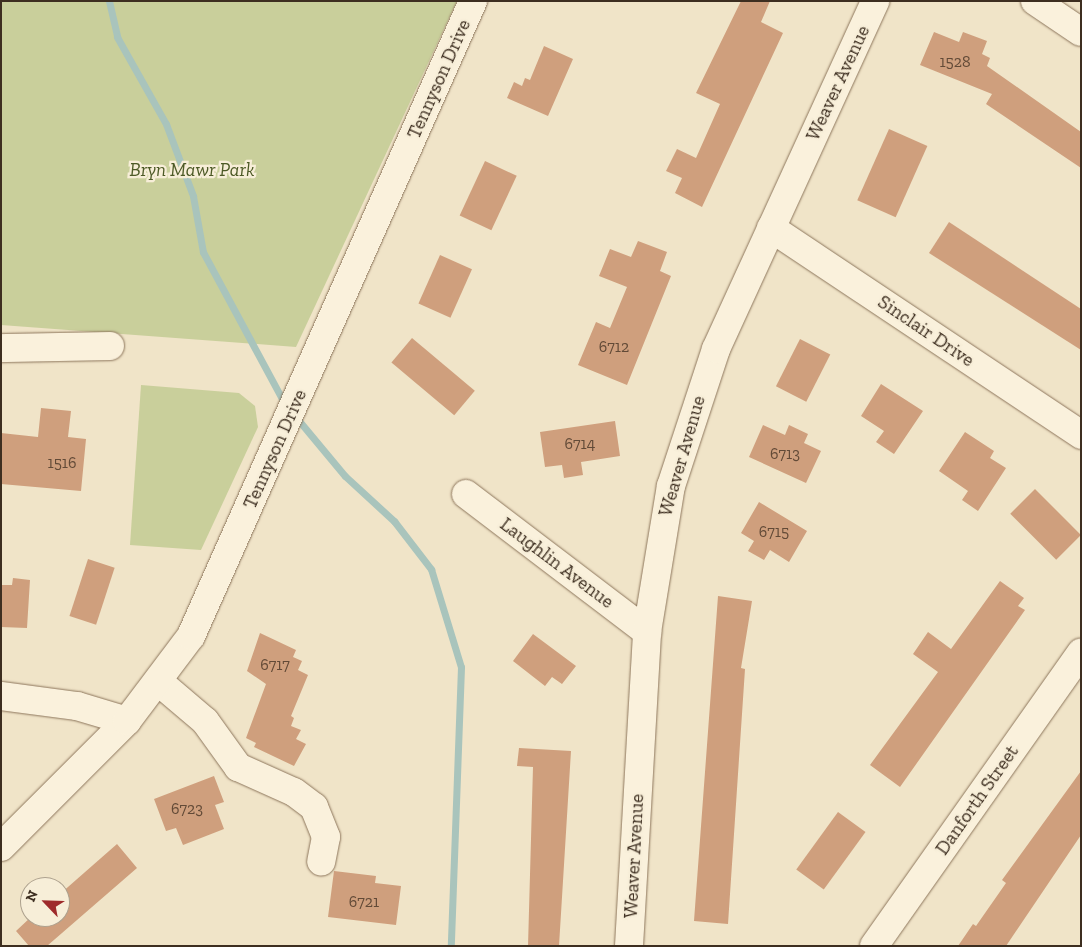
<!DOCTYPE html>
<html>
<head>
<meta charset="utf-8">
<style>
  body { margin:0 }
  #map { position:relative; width:1082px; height:947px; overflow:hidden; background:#f0e4c8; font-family:"Zilla Slab",serif }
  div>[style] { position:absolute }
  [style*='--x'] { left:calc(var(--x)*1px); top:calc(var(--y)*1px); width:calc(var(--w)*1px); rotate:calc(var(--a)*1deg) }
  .green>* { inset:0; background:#c9cf9b }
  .stream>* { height:7px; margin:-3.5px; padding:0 3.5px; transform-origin:3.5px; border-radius:3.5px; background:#a9c4bc }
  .building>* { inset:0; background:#cf9f7d; transform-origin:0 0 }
  .roads { filter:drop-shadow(0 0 1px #8d765c) drop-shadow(0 0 1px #8d765c) }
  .minor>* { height:28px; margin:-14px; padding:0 14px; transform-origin:14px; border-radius:14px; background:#faf1dc }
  span { translate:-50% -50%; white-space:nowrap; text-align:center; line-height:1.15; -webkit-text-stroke:4.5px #f7eed8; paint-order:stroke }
  .number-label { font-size:16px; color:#624a37 }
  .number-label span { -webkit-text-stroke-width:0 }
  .street-label { font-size:19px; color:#3d2e20 }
  .park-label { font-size:19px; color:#4d5a26; font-style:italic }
  .frame { position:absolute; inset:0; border:2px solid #3d2e20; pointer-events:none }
  .north { position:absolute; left:20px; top:877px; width:50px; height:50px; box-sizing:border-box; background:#f7eed8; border:1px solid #ada18e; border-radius:50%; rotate:294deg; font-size:14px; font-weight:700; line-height:20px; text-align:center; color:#3d2e20 }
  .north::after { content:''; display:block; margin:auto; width:18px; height:22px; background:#9e2a2b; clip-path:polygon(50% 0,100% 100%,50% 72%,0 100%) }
</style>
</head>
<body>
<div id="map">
  <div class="green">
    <i style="clip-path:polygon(1px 1px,457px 1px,296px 347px,1px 325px)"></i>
    <i style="clip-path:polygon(141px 385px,239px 393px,255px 406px,258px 427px,201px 550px,130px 545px)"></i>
  </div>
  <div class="stream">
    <i style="--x:109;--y:1;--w:37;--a:77"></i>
    <i style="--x:117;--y:37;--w:100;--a:60.6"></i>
    <i style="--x:166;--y:124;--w:77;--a:69.4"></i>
    <i style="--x:193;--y:196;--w:57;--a:79.9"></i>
    <i style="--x:203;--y:252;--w:175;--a:61.7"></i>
    <i style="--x:295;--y:416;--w:78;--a:50.2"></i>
    <i style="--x:345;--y:476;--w:67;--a:42.6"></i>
    <i style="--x:394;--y:521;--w:61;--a:52.4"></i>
    <i style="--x:431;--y:569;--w:102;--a:73"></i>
    <i style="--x:461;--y:667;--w:279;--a:92.1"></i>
  </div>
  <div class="building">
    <i style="clip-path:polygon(741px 1px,770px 1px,761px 22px,783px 33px,702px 207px,675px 193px,682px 178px,666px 171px,677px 149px,696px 158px,720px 104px,696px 93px)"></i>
    <i style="clip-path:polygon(934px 32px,959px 42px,963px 32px,987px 41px,982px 54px,990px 58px,987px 66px,1081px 132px,1081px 168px,986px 104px,992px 94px,920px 65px)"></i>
    <i style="clip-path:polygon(544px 46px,573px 59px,548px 116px,507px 98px,514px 82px,522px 86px,525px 78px,530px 80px)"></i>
    <i style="left:889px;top:129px;width:42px;height:78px;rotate:24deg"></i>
    <i style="left:485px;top:161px;width:35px;height:60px;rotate:25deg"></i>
    <i style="clip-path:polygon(949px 222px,1081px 309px,1081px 350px,929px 253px)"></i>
    <i style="clip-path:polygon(638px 241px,667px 252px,660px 271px,671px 276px,627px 385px,578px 365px,596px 322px,610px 328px,627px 287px,599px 276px,610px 249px,631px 257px)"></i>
    <i style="left:440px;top:255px;width:35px;height:53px;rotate:24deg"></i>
    <i style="left:412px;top:338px;width:82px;height:32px;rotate:40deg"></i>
    <i style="left:800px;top:339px;width:34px;height:53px;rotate:27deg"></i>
    <i style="clip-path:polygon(881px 384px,923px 411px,894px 454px,876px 442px,884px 431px,861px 416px)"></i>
    <i style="clip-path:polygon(41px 408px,71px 411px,68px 437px,86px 439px,81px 491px,1px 484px,1px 433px,38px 437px)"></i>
    <i style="clip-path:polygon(615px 421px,620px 456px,581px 462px,583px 475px,564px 478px,562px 465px,545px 467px,540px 432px)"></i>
    <i style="clip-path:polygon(763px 425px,785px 435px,789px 425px,808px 434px,804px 443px,821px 451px,806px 483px,749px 457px)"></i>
    <i style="clip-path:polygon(965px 432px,994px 451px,990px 458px,1006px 468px,978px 511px,962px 500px,968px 491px,939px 471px)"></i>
    <i style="left:1035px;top:489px;width:65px;height:35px;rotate:45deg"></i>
    <i style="clip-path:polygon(759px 502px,807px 531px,789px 562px,770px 550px,764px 560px,748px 551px,754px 541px,741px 533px)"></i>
    <i style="left:88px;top:559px;width:28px;height:60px;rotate:18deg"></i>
    <i style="clip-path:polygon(13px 578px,30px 580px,27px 628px,1px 627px,1px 585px,12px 585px)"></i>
    <i style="clip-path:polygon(1000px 581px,1024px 598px,1018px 606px,1025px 610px,900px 787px,870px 765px,938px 672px,913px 654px,928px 632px,951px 649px)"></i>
    <i style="clip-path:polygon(718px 596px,752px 601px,741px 668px,745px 669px,728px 924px,694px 921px)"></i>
    <i style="clip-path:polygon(260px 633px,296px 650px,293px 657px,302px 661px,298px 670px,308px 675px,291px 716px,294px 718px,291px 726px,301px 730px,296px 739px,306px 744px,294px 766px,254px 747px,256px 743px,246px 738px,266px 684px,247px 671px)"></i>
    <i style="clip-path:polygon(533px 634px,576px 666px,562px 684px,552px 677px,545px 686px,513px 661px)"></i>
    <i style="clip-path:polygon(519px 748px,571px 751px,559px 946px,528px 946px,533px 767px,517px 766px)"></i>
    <i style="clip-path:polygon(1081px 771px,1081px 835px,1006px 946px,958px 946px,973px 924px,976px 926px,1006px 883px,1002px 880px)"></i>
    <i style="clip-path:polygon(214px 776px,224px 802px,215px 805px,224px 829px,183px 845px,176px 828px,166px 831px,154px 799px)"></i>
    <i style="left:838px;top:812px;width:34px;height:71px;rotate:36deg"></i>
    <i style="clip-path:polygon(117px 844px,137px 868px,47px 946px,29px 946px,16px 931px,31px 917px,60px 917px,60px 894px)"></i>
    <i style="clip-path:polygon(334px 871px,376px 876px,375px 883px,401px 886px,396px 925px,328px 917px)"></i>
  </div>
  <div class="roads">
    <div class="minor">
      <i style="--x:1035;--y:1;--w:55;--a:34"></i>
      <i style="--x:771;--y:228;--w:373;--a:33.7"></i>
      <i style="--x:1;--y:348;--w:109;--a:-1.1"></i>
      <i style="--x:466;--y:494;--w:228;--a:37.3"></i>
      <i style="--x:159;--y:682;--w:60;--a:40.3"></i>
      <i style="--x:205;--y:721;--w:57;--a:54.3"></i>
      <i style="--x:238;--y:767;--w:61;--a:24.1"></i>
      <i style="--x:294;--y:792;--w:25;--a:37"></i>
      <i style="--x:314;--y:807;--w:32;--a:68"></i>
      <i style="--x:326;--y:837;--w:25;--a:101"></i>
      <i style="--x:1;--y:696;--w:77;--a:7.5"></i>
      <i style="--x:77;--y:706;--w:52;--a:16.7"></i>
      <i style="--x:1;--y:847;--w:178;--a:-45"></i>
      <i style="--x:127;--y:721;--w:106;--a:-53"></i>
      <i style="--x:191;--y:636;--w:695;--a:-66.05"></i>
      <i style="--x:629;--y:946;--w:315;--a:-86.7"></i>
      <i style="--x:647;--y:632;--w:148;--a:-80.7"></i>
      <i style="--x:671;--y:486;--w:144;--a:-71.8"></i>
      <i style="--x:716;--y:349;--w:383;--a:-65.4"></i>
      <i style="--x:874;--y:946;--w:359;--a:-54.8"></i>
    </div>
  </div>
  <div class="number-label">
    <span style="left:955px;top:62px">1528</span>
    <span style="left:614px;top:347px">6712</span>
    <span style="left:580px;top:444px">6714</span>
    <span style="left:785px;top:454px">6713</span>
    <span style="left:62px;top:463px">1516</span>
    <span style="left:774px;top:532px">6715</span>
    <span style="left:275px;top:665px">6717</span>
    <span style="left:187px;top:809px">6723</span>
    <span style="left:364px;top:902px">6721</span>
  </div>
  <div class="street-label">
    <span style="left:439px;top:79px;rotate:-66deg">Tennyson Drive</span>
    <span style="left:838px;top:83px;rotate:-65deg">Weaver Avenue</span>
    <span style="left:926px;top:331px;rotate:34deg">Sinclair Drive</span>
    <span style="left:275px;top:449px;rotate:-66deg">Tennyson Drive</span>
    <span style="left:682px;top:456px;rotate:-74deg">Weaver Avenue</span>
    <span style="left:557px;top:563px;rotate:37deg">Laughlin Avenue</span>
    <span style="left:977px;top:800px;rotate:-55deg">Danforth Street</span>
    <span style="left:634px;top:856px;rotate:-87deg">Weaver Avenue</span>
  </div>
  <div class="park-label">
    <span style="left:192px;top:170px">Bryn Mawr Park</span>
  </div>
  <div class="frame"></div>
  <div class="north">N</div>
</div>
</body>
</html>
